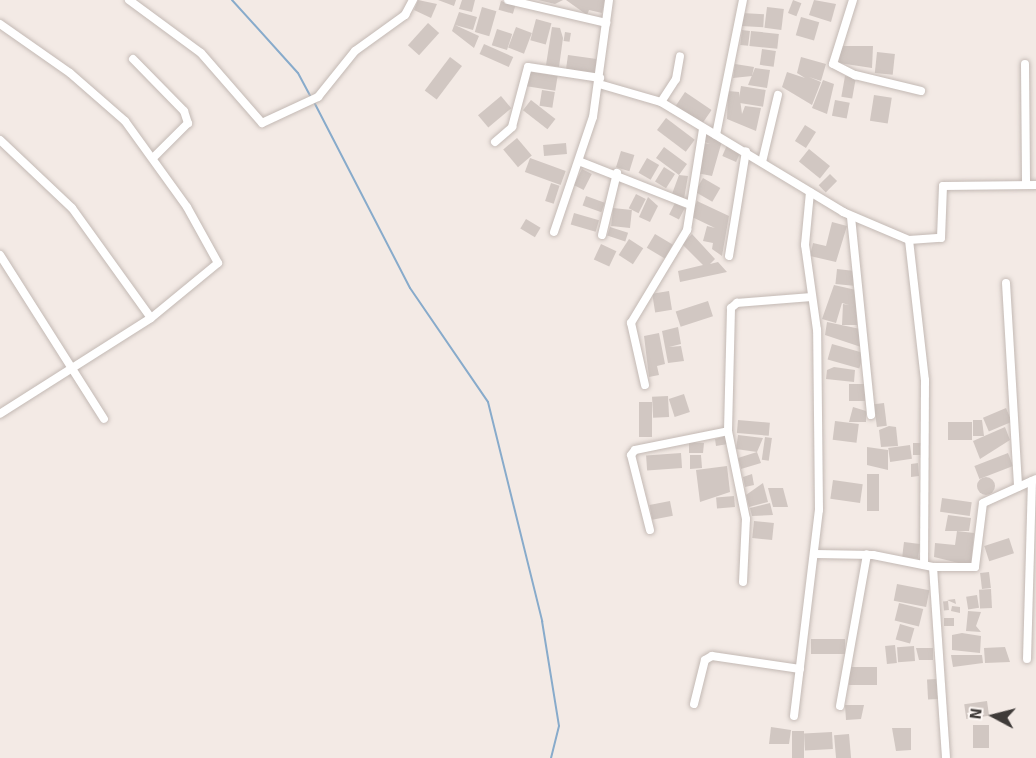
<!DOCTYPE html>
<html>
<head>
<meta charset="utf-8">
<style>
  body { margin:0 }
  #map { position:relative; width:1036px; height:758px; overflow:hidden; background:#f3eae5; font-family:Signika,sans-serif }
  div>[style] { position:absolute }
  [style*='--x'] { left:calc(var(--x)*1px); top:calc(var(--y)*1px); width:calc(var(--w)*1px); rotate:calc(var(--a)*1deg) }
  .stream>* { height:2px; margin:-1px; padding:0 1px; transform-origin:1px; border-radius:1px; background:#88abcb }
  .building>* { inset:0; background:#d1c7c2; transform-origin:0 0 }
  .round { border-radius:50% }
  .roads { filter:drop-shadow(0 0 2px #c3b9b4) drop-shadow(0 0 2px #c3b9b4) }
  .minor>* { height:8px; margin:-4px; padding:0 4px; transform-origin:4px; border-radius:4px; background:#fff }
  span { translate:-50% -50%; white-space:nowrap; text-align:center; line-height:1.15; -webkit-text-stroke:6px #fef8f5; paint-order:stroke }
  .north { position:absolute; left:964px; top:686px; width:60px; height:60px; -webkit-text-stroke:4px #fef8f5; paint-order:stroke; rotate:277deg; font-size:16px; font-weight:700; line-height:24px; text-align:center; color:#3f3b39 }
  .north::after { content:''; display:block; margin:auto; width:21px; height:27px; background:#3f3b39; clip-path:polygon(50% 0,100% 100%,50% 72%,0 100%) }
</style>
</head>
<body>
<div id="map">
  <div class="stream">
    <i style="--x:232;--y:0;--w:98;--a:47.9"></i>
    <i style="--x:298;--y:73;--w:27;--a:62"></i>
    <i style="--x:314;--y:102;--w:209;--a:62.7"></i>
    <i style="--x:410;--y:288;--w:138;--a:55.6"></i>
    <i style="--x:488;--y:402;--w:226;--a:76.1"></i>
    <i style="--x:542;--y:621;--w:106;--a:80.8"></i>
    <i style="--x:559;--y:726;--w:33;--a:104"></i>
  </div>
  <div class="building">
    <i style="clip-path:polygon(418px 0,437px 4px,431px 18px,414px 10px)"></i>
    <i style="clip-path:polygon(438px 0,456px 0,454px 6px)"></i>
    <i style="clip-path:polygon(462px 0,475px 0,472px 12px,459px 9px)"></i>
    <i style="clip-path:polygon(538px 0,563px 0,555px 4px)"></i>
    <i style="clip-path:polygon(566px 0,605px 0,602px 13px,589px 10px,587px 15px)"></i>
    <i style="left:793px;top:0;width:9px;height:14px;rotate:21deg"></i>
    <i style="clip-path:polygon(814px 0,836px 4px,831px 22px,809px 15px)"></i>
    <i style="left:501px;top:1px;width:15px;height:9px;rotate:16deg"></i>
    <i style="left:482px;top:7px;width:15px;height:26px;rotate:16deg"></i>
    <i style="left:767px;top:7px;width:17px;height:21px;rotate:7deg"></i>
    <i style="clip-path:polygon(459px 12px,477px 17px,473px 30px,455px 25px,479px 36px,474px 48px,452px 31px)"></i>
    <i style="left:742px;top:13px;width:22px;height:13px;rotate:3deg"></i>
    <i style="left:801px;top:17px;width:19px;height:19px;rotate:16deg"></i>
    <i style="left:536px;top:19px;width:16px;height:22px;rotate:15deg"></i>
    <i style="left:428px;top:23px;width:15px;height:30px;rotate:42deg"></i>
    <i style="left:516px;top:27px;width:17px;height:22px;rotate:21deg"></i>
    <i style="clip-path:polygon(552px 27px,560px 28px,563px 38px,559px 67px,546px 65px)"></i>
    <i style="left:497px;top:29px;width:16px;height:17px;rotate:18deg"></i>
    <i style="left:742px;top:30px;width:8px;height:15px;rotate:7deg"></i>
    <i style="left:751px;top:31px;width:28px;height:15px;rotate:6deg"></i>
    <i style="left:565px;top:32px;width:6px;height:9px;rotate:9deg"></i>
    <i style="left:484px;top:44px;width:32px;height:11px;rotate:24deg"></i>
    <i style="clip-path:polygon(840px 46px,873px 46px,872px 68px,839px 63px)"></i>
    <i style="left:762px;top:49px;width:14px;height:16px;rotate:8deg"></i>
    <i style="left:877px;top:52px;width:18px;height:21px;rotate:6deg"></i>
    <i style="left:568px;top:55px;width:29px;height:15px;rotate:8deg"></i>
    <i style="left:450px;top:57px;width:15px;height:42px;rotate:37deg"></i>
    <i style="clip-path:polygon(801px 57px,826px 64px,821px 81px,809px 77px,821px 82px,812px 105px,782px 87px,787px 72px,805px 78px,797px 73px)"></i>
    <i style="clip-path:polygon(735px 64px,754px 67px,752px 76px,733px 78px)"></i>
    <i style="clip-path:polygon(755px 68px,770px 70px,767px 88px,748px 85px)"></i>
    <i style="left:526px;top:71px;width:32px;height:15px;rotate:9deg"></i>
    <i style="left:845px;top:76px;width:11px;height:21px;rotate:10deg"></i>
    <i style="clip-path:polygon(823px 80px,834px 84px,827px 114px,812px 108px)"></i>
    <i style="left:741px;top:86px;width:25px;height:17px;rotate:9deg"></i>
    <i style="left:542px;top:90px;width:13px;height:16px;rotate:9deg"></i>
    <i style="clip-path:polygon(728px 91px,739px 92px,742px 114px,745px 106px,761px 108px,756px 131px,727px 119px)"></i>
    <i style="left:685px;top:92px;width:32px;height:18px;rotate:34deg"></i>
    <i style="left:874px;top:95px;width:18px;height:26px;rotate:9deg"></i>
    <i style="left:501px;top:96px;width:16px;height:30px;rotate:50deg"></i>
    <i style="left:531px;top:100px;width:31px;height:13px;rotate:38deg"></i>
    <i style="left:835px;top:100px;width:15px;height:16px;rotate:11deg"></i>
    <i style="left:666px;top:118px;width:36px;height:15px;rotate:37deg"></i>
    <i style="left:805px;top:125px;width:13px;height:19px;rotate:32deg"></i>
    <i style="clip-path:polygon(705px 133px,722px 141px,712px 176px,697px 173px,703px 143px,710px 144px,702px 141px)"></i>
    <i style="left:517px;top:138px;width:23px;height:18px;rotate:50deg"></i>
    <i style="left:566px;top:143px;width:11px;height:23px;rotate:85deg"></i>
    <i style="left:727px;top:145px;width:15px;height:12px;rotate:23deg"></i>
    <i style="clip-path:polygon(664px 147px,687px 164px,679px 175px,688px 176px,684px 199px,672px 194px,679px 175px,656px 158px)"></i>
    <i style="left:809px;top:149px;width:27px;height:16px;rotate:39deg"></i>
    <i style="left:621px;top:151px;width:14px;height:17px;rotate:17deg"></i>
    <i style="left:530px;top:158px;width:38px;height:15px;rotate:20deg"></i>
    <i style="left:647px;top:158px;width:14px;height:17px;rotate:30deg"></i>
    <i style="left:664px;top:167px;width:13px;height:17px;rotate:32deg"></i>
    <i style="left:582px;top:169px;width:11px;height:18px;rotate:27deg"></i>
    <i style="left:830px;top:174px;width:10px;height:16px;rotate:45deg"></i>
    <i style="left:703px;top:178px;width:20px;height:16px;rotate:30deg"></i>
    <i style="left:551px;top:183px;width:9px;height:19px;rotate:18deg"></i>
    <i style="left:636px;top:194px;width:11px;height:16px;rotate:27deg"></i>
    <i style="left:586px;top:196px;width:20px;height:10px;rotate:20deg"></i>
    <i style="clip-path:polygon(648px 197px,658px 206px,650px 222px,639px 217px)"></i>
    <i style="clip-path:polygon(697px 201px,729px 216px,722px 256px,712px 249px,713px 243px,703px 241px,707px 226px,715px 228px,690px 216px)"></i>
    <i style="left:675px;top:203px;width:11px;height:13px;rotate:27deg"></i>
    <i style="left:613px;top:208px;width:19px;height:18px;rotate:6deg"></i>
    <i style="left:574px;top:213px;width:26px;height:12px;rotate:16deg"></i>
    <i style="left:526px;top:219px;width:17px;height:11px;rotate:31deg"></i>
    <i style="clip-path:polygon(832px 222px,847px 226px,836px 262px,810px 256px,813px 243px,826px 246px)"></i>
    <i style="left:610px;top:227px;width:19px;height:9px;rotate:18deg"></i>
    <i style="left:655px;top:234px;width:21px;height:16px;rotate:31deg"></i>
    <i style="clip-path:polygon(692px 234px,715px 259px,710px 264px,718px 262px,727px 272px,680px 282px,678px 271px,703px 265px,682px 244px)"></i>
    <i style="left:629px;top:239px;width:17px;height:19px;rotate:33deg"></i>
    <i style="left:601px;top:244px;width:17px;height:17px;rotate:25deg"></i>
    <i style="left:837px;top:269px;width:18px;height:15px;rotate:6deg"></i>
    <i style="clip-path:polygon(834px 285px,856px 290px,857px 325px,842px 325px,843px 304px,849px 305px,842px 303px,836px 323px,822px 319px)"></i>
    <i style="left:669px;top:291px;width:19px;height:17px;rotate:81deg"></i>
    <i style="left:708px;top:301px;width:16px;height:34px;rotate:72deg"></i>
    <i style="clip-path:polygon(827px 322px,865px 330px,861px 347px,825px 335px)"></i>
    <i style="clip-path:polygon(678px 327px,681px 344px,669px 347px,681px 346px,684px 361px,668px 363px,662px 331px)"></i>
    <i style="clip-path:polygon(659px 333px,665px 364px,657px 366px,659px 375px,649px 377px,644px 336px)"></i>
    <i style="left:832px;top:344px;width:33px;height:16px;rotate:16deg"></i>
    <i style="clip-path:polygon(834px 367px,855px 370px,854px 382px,826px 379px,827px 370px)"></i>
    <i style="left:849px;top:384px;width:16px;height:17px"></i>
    <i style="left:684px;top:394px;width:19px;height:16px;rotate:72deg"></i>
    <i style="left:668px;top:396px;width:21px;height:16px;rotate:87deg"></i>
    <i style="left:639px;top:402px;width:13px;height:35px"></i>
    <i style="left:884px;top:403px;width:23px;height:10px;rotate:83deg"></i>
    <i style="clip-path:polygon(853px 407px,866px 411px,866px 422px,849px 422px)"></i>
    <i style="left:1006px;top:408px;width:15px;height:25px;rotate:67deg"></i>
    <i style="left:738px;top:420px;width:32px;height:13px;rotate:5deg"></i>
    <i style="clip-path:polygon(973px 420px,982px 420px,984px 436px,973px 436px)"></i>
    <i style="left:835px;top:421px;width:24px;height:19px;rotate:7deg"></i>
    <i style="left:948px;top:422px;width:24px;height:18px"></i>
    <i style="clip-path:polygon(889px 426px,896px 427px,898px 446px,881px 447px,879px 430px)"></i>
    <i style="clip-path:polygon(1005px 427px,1010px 440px,980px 459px,973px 441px)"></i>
    <i style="clip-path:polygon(738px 435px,763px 438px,757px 452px,761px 463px,741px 469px,738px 458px,757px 452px,736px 449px)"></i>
    <i style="clip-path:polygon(726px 436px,728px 444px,716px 446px,715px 439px)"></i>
    <i style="left:765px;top:437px;width:7px;height:23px;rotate:8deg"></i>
    <i style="clip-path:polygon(689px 442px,704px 443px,703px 453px,689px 453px)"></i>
    <i style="left:913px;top:443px;width:8px;height:12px"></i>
    <i style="left:910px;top:445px;width:14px;height:22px;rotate:82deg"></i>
    <i style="clip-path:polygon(867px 447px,888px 450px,888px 470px,867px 465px)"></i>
    <i style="left:681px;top:453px;width:15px;height:35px;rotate:86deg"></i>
    <i style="left:1008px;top:453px;width:14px;height:36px;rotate:69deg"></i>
    <i style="clip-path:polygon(690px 455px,701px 455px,702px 468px,690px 469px)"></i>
    <i style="clip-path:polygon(918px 463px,919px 476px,911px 477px,911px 464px)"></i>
    <i style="clip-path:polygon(727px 466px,730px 492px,700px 502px,696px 470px)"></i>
    <i style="clip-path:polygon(752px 474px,754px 485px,745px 487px,743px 477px)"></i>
    <i style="left:867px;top:474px;width:12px;height:37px"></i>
    <i class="round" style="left:977px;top:477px;width:18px;height:18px"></i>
    <i style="left:833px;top:480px;width:30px;height:19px;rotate:8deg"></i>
    <i style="clip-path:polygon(763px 483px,768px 502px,749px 507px,746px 495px)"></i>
    <i style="clip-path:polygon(768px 488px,783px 488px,788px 507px,773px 507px)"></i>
    <i style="left:734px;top:496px;width:11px;height:18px;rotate:85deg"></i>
    <i style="left:942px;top:498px;width:30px;height:14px;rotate:8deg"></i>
    <i style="left:670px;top:501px;width:15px;height:21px;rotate:79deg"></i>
    <i style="clip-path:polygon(770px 503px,773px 515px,752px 516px,750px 508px)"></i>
    <i style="clip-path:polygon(948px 515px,971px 518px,969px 531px,945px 531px)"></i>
    <i style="left:754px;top:521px;width:20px;height:17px;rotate:6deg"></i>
    <i style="clip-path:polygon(957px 531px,974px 533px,971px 566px,934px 557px,935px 543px,955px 545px)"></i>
    <i style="left:1009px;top:538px;width:16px;height:26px;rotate:72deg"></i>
    <i style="left:904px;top:542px;width:16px;height:15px;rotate:7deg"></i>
    <i style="left:989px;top:572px;width:16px;height:9px;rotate:83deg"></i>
    <i style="left:897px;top:584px;width:33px;height:17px;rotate:11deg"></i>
    <i style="left:991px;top:589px;width:19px;height:12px;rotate:87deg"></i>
    <i style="left:977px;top:595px;width:13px;height:11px;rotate:81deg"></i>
    <i style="clip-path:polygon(955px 599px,956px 604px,947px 600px)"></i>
    <i style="left:948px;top:601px;width:9px;height:5px;rotate:84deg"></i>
    <i style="left:899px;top:603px;width:25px;height:18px;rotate:14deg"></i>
    <i style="clip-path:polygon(952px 606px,960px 607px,960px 613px,951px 611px)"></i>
    <i style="clip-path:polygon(968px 611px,981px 612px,976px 626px,981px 632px,966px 631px)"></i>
    <i style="left:944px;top:618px;width:10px;height:8px"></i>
    <i style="left:900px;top:624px;width:15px;height:16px;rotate:16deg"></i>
    <i style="clip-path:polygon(962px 633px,981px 636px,980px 653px,952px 650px,952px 635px)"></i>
    <i style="left:811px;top:639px;width:34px;height:15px"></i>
    <i style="left:895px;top:645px;width:18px;height:10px;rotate:84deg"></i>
    <i style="left:914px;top:646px;width:15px;height:17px;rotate:86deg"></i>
    <i style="clip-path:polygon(1005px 647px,1010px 662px,985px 663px,984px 648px)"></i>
    <i style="clip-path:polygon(916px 648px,933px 648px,933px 660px,919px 660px)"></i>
    <i style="clip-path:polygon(951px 655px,982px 655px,983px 663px,953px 667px)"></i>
    <i style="left:849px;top:667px;width:28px;height:18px"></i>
    <i style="left:937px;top:679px;width:20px;height:10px;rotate:87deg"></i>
    <i style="left:987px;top:701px;width:15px;height:23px;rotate:82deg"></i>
    <i style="clip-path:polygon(845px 705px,864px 705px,861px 719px,846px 720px)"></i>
    <i style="left:973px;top:725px;width:16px;height:23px"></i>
    <i style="clip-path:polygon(771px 727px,791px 730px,789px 744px,769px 744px)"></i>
    <i style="clip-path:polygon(892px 728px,911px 728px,911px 750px,896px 751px)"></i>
    <i style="left:792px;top:731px;width:12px;height:27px"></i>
    <i style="left:832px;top:732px;width:17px;height:28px;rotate:87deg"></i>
    <i style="left:849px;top:734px;width:24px;height:15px;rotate:85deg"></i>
  </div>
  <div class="roads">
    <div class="minor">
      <i style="--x:129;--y:0;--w:89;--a:36.4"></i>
      <i style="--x:201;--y:53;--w:93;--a:48.9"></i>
      <i style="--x:262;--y:123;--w:62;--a:-24.9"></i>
      <i style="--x:318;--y:97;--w:59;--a:-51.2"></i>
      <i style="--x:355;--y:51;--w:62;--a:-35.8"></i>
      <i style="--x:405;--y:15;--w:17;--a:-62"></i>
      <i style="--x:508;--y:0;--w:101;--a:13.2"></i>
      <i style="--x:853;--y:0;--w:67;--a:107.4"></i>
      <i style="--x:833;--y:64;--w:25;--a:27"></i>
      <i style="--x:855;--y:75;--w:68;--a:13.6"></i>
      <i style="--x:0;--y:24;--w:85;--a:35"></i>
      <i style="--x:70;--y:73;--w:73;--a:41.1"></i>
      <i style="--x:125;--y:121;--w:106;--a:54.2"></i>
      <i style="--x:187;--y:207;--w:64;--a:61"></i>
      <i style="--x:218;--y:263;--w:87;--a:140.6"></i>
      <i style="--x:151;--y:318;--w:179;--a:147.6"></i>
      <i style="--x:133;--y:59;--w:73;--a:45.6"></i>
      <i style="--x:184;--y:111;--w:13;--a:72"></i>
      <i style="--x:188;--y:123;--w:48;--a:135"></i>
      <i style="--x:1025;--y:64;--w:120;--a:89.5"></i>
      <i style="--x:599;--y:84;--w:65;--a:16.2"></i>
      <i style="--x:661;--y:102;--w:213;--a:31.1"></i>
      <i style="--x:843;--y:212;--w:72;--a:23"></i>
      <i style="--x:909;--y:240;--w:32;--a:-4"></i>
      <i style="--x:941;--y:238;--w:52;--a:-87.8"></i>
      <i style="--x:943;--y:186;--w:93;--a:-0.6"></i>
      <i style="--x:661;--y:102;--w:27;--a:-57"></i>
      <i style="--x:676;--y:79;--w:23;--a:-80"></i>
      <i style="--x:716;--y:135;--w:138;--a:-78.7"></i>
      <i style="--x:0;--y:140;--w:99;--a:43.4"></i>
      <i style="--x:72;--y:208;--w:135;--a:54.3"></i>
      <i style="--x:495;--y:142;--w:23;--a:-41"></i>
      <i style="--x:512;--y:127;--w:62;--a:-75.1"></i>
      <i style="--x:528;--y:67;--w:73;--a:8.7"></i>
      <i style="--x:581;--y:162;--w:117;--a:21.5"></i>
      <i style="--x:762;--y:162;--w:69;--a:-76.6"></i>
      <i style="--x:851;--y:217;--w:199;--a:84.2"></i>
      <i style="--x:554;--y:232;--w:121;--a:-71.3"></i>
      <i style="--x:593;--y:117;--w:118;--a:-82.2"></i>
      <i style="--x:602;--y:235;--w:64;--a:-76.4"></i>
      <i style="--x:909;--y:240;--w:141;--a:83.5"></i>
      <i style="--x:925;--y:380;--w:185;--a:90.3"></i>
      <i style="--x:0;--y:255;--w:194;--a:57.6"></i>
      <i style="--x:729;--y:256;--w:106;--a:-80.8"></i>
      <i style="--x:1006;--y:283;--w:204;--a:86.6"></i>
      <i style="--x:645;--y:385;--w:64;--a:-102.7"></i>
      <i style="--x:631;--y:323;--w:109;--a:-58.9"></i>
      <i style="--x:687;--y:230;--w:102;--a:-81"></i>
      <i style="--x:650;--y:530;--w:77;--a:-104.2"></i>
      <i style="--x:631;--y:455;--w:6;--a:-51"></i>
      <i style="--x:635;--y:450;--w:95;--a:-11.5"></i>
      <i style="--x:816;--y:554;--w:57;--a:1"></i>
      <i style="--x:873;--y:555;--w:61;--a:11.3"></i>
      <i style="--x:933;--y:567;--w:42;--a:0"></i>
      <i style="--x:975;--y:567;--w:64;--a:-82.9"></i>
      <i style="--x:983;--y:503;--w:58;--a:-24.4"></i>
      <i style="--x:933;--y:567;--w:191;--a:86.1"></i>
      <i style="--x:743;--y:582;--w:63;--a:-87.3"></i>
      <i style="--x:746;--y:519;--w:90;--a:-101.6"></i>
      <i style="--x:728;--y:431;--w:123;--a:-88.6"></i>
      <i style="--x:731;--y:308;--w:8;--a:-40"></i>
      <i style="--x:737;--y:303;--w:74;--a:-4.6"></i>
      <i style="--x:1027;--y:659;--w:178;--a:-88.4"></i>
      <i style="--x:694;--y:704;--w:45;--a:-76"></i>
      <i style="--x:705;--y:660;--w:8;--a:-30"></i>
      <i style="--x:712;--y:656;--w:89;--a:8.4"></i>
      <i style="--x:840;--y:706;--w:154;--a:-79.9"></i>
      <i style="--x:794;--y:716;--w:208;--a:-83.1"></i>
      <i style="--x:819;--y:510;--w:180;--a:-90.6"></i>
      <i style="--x:817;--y:330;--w:86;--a:-98"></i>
      <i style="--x:805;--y:245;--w:53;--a:-84.6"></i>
    </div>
  </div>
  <div class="north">N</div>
</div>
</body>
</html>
